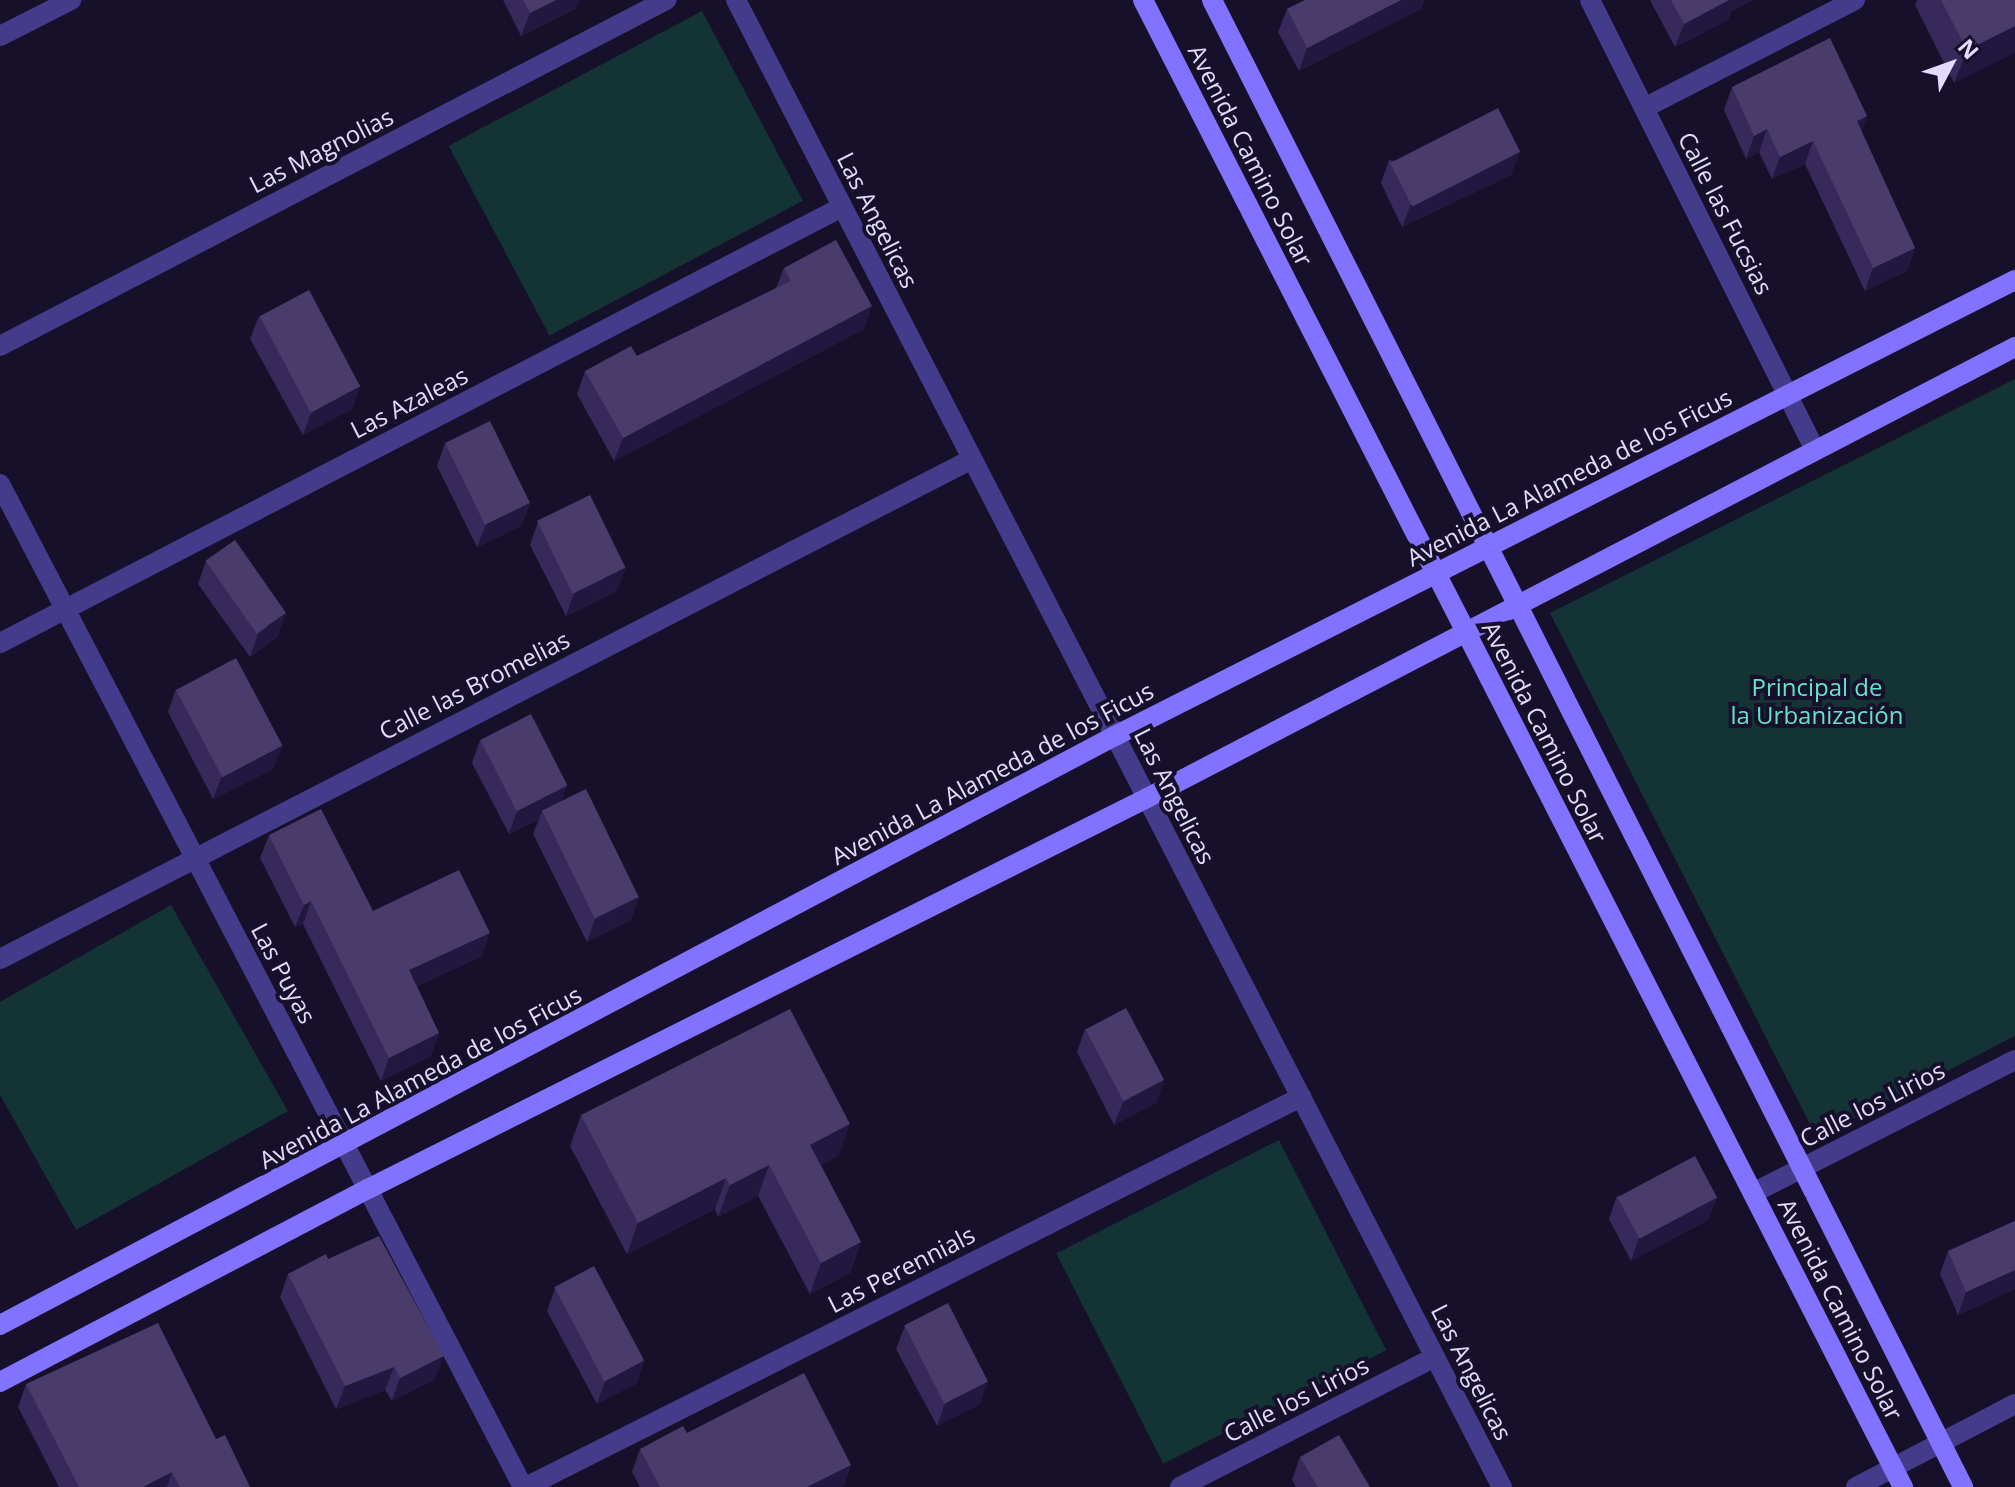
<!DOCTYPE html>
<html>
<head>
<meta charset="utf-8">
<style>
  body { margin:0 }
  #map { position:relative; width:2015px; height:1487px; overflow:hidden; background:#17102b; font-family:"Open Sans",sans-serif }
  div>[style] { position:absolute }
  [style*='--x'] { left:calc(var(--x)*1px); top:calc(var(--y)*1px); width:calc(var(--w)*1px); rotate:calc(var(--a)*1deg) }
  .green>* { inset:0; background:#133335; transform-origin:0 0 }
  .street>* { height:20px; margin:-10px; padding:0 10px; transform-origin:10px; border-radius:10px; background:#453b8b }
  .secondary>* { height:20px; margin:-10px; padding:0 10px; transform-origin:10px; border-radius:10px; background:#8272ff }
  .wall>* { inset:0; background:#372959 }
  .shaded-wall>* { inset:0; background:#22173f }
  .building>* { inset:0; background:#493c6b; transform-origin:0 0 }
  span { translate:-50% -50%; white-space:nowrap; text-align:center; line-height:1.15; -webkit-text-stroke:8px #17102b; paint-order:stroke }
  .street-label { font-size:24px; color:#e2dbff }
  .park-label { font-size:24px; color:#62e3cf }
  .north { position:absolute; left:1911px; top:24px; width:80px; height:80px; -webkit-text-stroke:6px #17102b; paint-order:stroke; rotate:49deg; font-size:22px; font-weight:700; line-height:32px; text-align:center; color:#e2dbff }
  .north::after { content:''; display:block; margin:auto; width:28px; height:36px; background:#e2dbff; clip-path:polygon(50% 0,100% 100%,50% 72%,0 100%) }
</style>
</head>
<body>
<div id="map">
  <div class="green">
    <i style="left:702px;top:11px;width:215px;height:287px;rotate:62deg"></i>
    <i style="clip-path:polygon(2015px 379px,2015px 1036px,1817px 1138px,1550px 613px)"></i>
    <i style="clip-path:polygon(171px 905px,288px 1111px,76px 1230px,0 1095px,0 1002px)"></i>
    <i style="left:1279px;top:1140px;width:236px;height:250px;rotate:63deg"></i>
  </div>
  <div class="street">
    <i style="--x:736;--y:0;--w:1673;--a:62.75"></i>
    <i style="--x:1590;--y:0;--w:503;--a:63.43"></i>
    <i style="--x:0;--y:36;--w:80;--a:-26.9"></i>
    <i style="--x:1644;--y:108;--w:237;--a:-27.1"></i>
    <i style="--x:0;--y:346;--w:751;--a:-27.45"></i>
    <i style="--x:0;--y:484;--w:1131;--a:62.46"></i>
    <i style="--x:0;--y:643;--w:948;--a:-27.38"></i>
    <i style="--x:0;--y:959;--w:1093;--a:-27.22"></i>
    <i style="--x:1753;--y:1193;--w:294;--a:-26.9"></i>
    <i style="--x:526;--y:1487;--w:868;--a:-26.71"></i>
    <i style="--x:1180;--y:1487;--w:286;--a:-27"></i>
    <i style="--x:1856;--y:1487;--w:179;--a:-27.6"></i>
  </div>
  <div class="secondary">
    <i style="--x:1143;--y:0;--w:1670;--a:62.93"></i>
    <i style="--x:1212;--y:0;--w:1666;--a:63.2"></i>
    <i style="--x:0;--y:1325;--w:1261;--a:-27.85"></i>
    <i style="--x:1115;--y:736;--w:1009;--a:-26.87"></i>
    <i style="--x:0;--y:1382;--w:416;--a:-27.7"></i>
    <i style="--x:368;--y:1189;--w:872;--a:-26.65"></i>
    <i style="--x:1147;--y:798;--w:978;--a:-27.46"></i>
  </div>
  <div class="wall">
    <i style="clip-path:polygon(503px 0,579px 0,575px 9px,521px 36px)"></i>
    <i style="clip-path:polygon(1305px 0,1424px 0,1421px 9px,1299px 71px,1278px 32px,1287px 9px)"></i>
    <i style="clip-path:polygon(1650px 0,1753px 0,1731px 11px,1728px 20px,1675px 47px)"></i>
    <i style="clip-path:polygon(1917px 0,2015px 0,1954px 83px,1915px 5px)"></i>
    <i style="clip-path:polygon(1732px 87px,1867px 116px,1861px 132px,1915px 248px,1907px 271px,1865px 291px,1805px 164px,1772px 179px,1759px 152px,1746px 159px,1724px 110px)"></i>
    <i style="clip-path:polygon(1389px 160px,1511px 175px,1402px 227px,1381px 183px)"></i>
    <i style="clip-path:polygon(784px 268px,864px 329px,614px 461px,577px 394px,585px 371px,637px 356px,776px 288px)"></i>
    <i style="clip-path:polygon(259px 316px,360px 386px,352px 409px,303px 435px,250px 339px)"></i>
    <i style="clip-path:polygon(445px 443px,530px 503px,521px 526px,477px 547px,437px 466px)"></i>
    <i style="clip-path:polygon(538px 522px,617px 591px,566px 616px,530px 545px)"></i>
    <i style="clip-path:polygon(206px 561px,278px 636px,250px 657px,198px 584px)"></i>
    <i style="clip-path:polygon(176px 689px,282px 746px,273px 769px,213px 799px,168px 712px)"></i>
    <i style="clip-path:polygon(480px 740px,567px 786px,561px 802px,639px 897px,631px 920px,587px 942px,533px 834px,539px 819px,509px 834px,472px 763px)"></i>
    <i style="clip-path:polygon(269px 835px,373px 911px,482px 956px,417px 986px,439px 1033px,431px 1056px,381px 1081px,303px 924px,295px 927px,260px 858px)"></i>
    <i style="clip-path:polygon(1085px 1029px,1164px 1080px,1156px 1103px,1114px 1125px,1077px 1052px)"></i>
    <i style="clip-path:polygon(581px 1115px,839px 1155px,821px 1165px,861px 1242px,850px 1273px,810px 1294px,758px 1196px,718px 1217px,715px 1209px,627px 1254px,570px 1146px)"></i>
    <i style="clip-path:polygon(1617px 1196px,1717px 1197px,1708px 1220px,1631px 1261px,1609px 1219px)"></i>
    <i style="clip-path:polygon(2015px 1221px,2015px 1289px,1958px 1315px,1940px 1274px,1948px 1251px)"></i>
    <i style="clip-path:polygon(328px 1259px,435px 1379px,392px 1401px,385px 1390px,336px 1409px,280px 1297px,288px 1274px)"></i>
    <i style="clip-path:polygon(555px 1288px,637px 1383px,597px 1404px,547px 1311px)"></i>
    <i style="clip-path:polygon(905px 1326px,980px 1404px,937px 1426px,896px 1349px)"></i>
    <i style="clip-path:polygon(26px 1384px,216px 1439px,250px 1487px,59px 1487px,18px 1407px)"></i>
    <i style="clip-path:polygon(687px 1433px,851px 1465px,843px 1487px,640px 1487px,632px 1472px,640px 1449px)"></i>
    <i style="clip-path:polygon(1300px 1457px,1370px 1487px,1296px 1487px,1292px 1480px)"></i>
  </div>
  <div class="shaded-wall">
    <i style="clip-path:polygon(556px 0,579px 0,575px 9px,521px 36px,530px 13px)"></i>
    <i style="clip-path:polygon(1401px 0,1424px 0,1421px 9px,1299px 71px,1307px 48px)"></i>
    <i style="clip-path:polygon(1729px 0,1753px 0,1731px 11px,1728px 20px,1675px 47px,1684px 24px)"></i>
    <i style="clip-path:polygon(2015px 26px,2015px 53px,1954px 83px,1967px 50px)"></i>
    <i style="clip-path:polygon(1867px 116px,1859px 139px,1857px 121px)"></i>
    <i style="clip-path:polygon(1767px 129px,1759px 152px,1746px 159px,1754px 136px)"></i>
    <i style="clip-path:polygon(1813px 141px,1805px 164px,1772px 179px,1780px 157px)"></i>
    <i style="clip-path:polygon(1520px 152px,1511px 175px,1402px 227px,1411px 204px)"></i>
    <i style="clip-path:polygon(1915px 248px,1907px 271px,1865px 291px,1873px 268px)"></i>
    <i style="clip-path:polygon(872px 306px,864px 329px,614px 461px,623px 438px)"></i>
    <i style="clip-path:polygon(360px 386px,352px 409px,303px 435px,311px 413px)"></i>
    <i style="clip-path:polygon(530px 503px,521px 526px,477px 547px,486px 524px)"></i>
    <i style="clip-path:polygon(626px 568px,617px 591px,566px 616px,574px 593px)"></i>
    <i style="clip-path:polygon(286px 613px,278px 636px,250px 657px,258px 634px)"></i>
    <i style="clip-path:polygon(282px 746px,273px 769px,213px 799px,222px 776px)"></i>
    <i style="clip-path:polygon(567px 786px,559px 809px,542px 811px,539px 819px,509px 834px,517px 811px)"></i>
    <i style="clip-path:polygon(639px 897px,631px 920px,587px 942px,595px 919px)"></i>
    <i style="clip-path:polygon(311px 901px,303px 924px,295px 927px,304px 905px)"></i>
    <i style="clip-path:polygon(490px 933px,482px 956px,401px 993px,409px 970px)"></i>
    <i style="clip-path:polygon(439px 1033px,431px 1056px,381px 1081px,389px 1058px)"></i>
    <i style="clip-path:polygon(1164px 1080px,1156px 1103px,1114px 1125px,1123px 1102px)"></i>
    <i style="clip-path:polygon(850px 1124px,839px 1155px,799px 1176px,810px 1145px)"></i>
    <i style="clip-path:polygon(769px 1165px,758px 1196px,718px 1217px,730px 1185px)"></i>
    <i style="clip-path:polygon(726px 1178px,715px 1209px,627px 1254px,638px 1223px)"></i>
    <i style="clip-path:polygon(1717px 1197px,1708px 1220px,1631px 1261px,1639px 1238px)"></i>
    <i style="clip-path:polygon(861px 1242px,850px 1273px,810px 1294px,821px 1263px)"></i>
    <i style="clip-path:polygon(2015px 1270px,2015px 1289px,1958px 1315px,1966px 1292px)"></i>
    <i style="clip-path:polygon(444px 1356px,435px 1379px,392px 1401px,400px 1378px)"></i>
    <i style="clip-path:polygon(645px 1360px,637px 1383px,597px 1404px,605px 1381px)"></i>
    <i style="clip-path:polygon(394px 1367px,385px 1390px,336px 1409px,345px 1386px)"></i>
    <i style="clip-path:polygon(988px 1381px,980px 1404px,937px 1426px,945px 1403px)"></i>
    <i style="clip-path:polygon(851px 1465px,843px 1487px,807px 1487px)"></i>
    <i style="clip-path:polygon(172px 1472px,167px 1487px,143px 1487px)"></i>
  </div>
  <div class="building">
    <i style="clip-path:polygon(523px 0,556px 0,530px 13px)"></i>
    <i style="clip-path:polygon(1305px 0,1401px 0,1307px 48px,1287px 9px)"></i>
    <i style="clip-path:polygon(1671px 0,1729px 0,1684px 24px)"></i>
    <i style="clip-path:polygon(1941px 0,2015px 0,2015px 26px,1967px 50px)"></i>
    <i style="clip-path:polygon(1830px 38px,1867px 116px,1857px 121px,1915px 248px,1873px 268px,1813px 141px,1780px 157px,1767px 129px,1754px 136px,1732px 87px)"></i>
    <i style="left:1498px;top:108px;width:49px;height:121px;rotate:63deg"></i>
    <i style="clip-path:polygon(836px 240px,872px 306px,623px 438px,585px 371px,631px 346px,637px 356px,791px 281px,784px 268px)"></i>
    <i style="left:309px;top:290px;width:109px;height:56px;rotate:62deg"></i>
    <i style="left:490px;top:421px;width:91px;height:50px;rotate:64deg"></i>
    <i style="left:590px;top:495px;width:81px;height:59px;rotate:64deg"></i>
    <i style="left:235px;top:540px;width:89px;height:36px;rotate:55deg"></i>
    <i style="left:236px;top:658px;width:99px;height:68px;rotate:62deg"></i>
    <i style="left:531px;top:714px;width:80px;height:57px;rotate:63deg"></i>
    <i style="left:586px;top:789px;width:120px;height:49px;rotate:64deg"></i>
    <i style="clip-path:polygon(321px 809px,373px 911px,459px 870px,490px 933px,409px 970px,439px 1033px,389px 1058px,311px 901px,304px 905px,269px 835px)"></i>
    <i style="left:1126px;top:1008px;width:81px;height:46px;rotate:62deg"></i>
    <i style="clip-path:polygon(790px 1009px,850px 1124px,810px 1145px,861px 1242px,821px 1263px,769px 1165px,730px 1185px,726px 1178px,638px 1223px,581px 1115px)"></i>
    <i style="left:1695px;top:1156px;width:47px;height:88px;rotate:62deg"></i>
    <i style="clip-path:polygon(2015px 1221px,2015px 1270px,1966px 1292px,1948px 1251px)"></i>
    <i style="clip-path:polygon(379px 1236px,444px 1356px,400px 1378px,394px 1367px,345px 1386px,288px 1274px,326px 1254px,328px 1259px)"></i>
    <i style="left:594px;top:1266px;width:107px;height:45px;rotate:62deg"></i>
    <i style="left:948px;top:1303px;width:88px;height:49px;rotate:63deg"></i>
    <i style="clip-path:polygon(158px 1323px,216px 1439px,225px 1435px,250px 1487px,180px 1487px,172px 1472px,143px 1487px,79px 1487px,26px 1384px)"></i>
    <i style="clip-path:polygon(804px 1373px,851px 1465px,807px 1487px,660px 1487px,640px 1449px,683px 1426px,687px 1433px)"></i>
    <i style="clip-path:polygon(1339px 1435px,1370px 1487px,1318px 1487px,1300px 1457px)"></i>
  </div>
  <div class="street-label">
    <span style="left:321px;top:150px;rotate:-27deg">Las Magnolias</span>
    <span style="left:1251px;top:155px;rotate:63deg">Avenida Camino Solar</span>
    <span style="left:1726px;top:213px;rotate:63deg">Calle las Fucsias</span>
    <span style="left:878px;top:220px;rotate:63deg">Las Angelicas</span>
    <span style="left:409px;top:402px;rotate:-27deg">Las Azaleas</span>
    <span style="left:1569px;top:477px;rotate:-27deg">Avenida La Alameda de los Ficus</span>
    <span style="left:474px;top:685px;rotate:-27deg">Calle las Bromelias</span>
    <span style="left:1545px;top:732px;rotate:63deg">Avenida Camino Solar</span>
    <span style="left:992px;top:773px;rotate:-28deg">Avenida La Alameda de los Ficus</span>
    <span style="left:1175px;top:796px;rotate:63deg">Las Angelicas</span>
    <span style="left:284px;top:973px;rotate:62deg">Las Puyas</span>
    <span style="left:420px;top:1077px;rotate:-28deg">Avenida La Alameda de los Ficus</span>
    <span style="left:1872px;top:1104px;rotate:-27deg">Calle los Lirios</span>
    <span style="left:901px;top:1269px;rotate:-27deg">Las Perennials</span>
    <span style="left:1841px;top:1309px;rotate:63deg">Avenida Camino Solar</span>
    <span style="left:1472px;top:1372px;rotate:63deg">Las Angelicas</span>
    <span style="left:1296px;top:1399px;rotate:-27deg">Calle los Lirios</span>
  </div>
  <div class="park-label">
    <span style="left:1817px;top:701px">Principal de<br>la Urbanización</span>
  </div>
  <div class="north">N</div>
</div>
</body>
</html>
